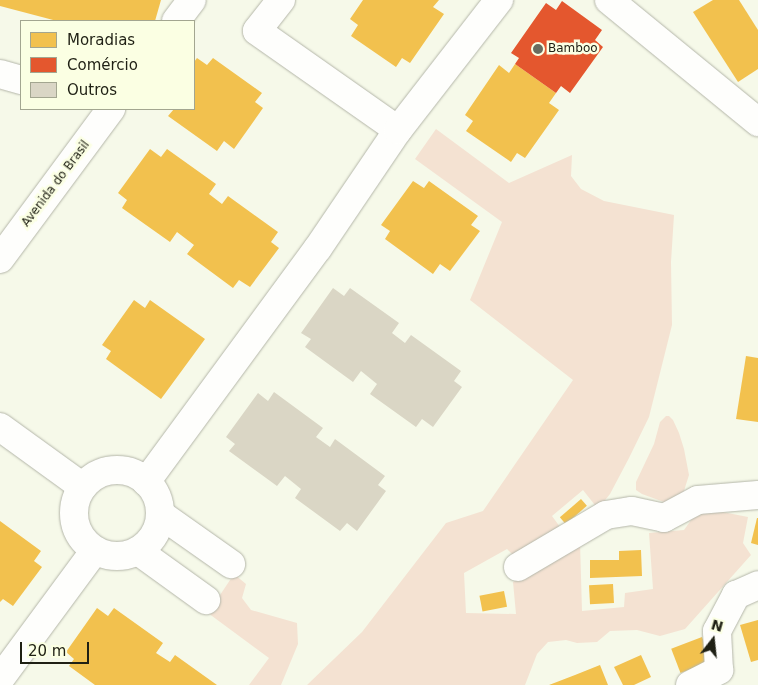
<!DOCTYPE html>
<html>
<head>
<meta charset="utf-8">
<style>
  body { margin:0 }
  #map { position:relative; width:758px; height:685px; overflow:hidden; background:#f6f9e9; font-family:"DejaVu Sans",sans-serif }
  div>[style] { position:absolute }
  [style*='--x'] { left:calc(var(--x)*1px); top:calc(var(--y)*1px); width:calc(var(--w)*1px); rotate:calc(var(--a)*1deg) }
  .green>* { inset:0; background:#f4e2d2 }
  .homes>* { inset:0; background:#f2c14e; transform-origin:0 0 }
  .shops>* { inset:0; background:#e4572e }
  .building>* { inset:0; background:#dad6c5 }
  .roads { filter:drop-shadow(0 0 1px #b4b6a9) drop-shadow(0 0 1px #b4b6a9) }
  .minor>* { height:28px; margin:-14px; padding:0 14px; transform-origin:14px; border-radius:14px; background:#fefefc }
  .minor>.ring { margin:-14px; padding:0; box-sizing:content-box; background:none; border:28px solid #fefefc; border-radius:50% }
  .dots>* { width:14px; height:14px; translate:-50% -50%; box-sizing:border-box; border:2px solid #fbffe3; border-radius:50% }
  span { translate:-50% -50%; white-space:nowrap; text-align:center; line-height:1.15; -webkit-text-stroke:5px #fbffe3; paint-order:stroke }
  .poi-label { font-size:12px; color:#1f2014 }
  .left { translate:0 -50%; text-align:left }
  .street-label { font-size:12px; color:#1f2014 }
  .legend { position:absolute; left:20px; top:20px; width:175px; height:90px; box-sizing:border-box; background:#fbffe3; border:1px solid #a3a690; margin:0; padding:6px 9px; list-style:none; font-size:15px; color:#1f2014 }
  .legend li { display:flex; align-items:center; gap:10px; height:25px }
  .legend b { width:25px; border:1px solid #a3a690 }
  .north { position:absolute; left:688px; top:615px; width:50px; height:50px; -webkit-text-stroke:4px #fbffe3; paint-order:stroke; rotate:16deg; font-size:14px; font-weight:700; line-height:20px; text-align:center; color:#1f2014 }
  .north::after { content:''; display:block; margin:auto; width:18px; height:22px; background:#1f2014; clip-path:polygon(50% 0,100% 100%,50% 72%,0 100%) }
  .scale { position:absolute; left:20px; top:642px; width:69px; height:22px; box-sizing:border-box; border:2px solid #1f2014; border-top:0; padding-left:6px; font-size:15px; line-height:18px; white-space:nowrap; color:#1f2014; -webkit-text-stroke:4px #fbffe3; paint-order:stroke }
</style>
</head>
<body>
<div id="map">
  <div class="green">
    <i style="clip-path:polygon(436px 129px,509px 183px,572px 155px,571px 176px,581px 189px,604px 201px,674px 215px,671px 262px,672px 325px,649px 417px,629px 458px,610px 494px,598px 509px,583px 490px,552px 516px,563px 531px,516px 558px,507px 549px,464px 573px,466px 613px,516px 614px,513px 582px,580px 542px,582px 611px,624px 607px,625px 593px,653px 589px,649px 533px,684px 530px,694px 516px,707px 509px,748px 517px,743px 543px,751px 555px,685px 629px,660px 636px,637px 630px,610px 631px,597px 642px,577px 643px,566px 640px,548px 642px,537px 654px,525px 685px,307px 685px,362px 632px,446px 523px,483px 511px,573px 380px,470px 300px,502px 222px,415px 159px)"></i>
    <i style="clip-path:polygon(666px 416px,669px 416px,673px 420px,679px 433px,684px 449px,689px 475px,682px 497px,664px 502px,642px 494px,636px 490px,636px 482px,654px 444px,660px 422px)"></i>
    <i style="clip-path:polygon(234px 574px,246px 584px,242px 598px,251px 610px,297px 623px,298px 644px,281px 685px,249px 685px,269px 658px,208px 613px)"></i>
  </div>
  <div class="homes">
    <i style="clip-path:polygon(0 0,161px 0,155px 21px,57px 21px,0 6px)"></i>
    <i style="clip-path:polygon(363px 0,439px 0,433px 7px,444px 14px,410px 63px,402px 58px,396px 67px,351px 36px,358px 25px,350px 19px)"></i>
    <i style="clip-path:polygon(713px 0,739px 0,758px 30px,758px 69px,738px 82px,693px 12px)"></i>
    <i style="clip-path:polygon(197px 58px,207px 65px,213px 58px,262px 93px,255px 102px,263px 108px,234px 149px,224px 141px,217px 151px,168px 116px,174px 109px,194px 109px,194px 62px)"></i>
    <i style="clip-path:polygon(515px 64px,556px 93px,549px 103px,559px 110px,525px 158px,517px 153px,511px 162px,466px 131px,473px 121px,465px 115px,499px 65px,509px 73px)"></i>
    <i style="clip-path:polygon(150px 149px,161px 157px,167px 149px,216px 184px,209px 194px,222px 204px,228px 196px,278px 232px,271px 242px,279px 248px,250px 287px,239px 280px,233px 288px,187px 254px,194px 245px,177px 232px,170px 242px,122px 208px,127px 200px,118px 193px)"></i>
    <i style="clip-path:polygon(413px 181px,424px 188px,429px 181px,478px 216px,471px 225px,480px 231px,450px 271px,440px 264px,433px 274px,385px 239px,390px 231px,381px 225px)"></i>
    <i style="clip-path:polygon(134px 300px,145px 308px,150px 300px,205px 339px,161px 399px,106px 359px,111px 351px,102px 345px)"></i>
    <i style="clip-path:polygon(746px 356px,758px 358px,758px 422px,736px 419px)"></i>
    <i style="left:581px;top:499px;width:9px;height:28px;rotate:49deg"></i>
    <i style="clip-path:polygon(757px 518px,758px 518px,758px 545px,751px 543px)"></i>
    <i style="clip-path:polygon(0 521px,41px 551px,34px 561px,42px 567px,13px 606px,3px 599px,0 602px)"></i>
    <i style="clip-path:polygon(641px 550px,642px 576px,590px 578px,590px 560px,619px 560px,619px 551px)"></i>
    <i style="left:613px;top:584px;width:19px;height:24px;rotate:87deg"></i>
    <i style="left:504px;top:591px;width:16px;height:25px;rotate:79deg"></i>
    <i style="clip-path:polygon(97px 608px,108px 616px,114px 608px,163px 643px,156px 653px,170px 662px,175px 655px,217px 685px,95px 685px,69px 666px,74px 659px,66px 652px)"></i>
    <i style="clip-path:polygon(758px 620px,758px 660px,751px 662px,740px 625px)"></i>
    <i style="left:702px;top:637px;width:26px;height:33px;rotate:69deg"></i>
    <i style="clip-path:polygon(641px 655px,651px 677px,634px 685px,623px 685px,614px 667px)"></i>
    <i style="clip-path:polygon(600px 665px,608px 685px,549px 685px,575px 675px)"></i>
  </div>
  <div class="shops">
    <i style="clip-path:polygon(562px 1px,602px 30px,595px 40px,603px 47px,570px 93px,561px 86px,556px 93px,515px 64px,519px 58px,511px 53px,546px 3px,556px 10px)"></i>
  </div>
  <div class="building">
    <i style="clip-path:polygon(333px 288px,344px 296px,350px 288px,399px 323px,392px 333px,405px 343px,411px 335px,461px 371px,454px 381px,462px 387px,433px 427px,422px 419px,416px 427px,370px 394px,377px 384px,361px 371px,353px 382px,305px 347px,311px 339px,301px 333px)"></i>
    <i style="clip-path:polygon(274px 392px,323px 428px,316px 437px,330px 447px,335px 439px,385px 476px,378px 485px,386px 491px,357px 531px,347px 523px,340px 531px,295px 498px,301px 489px,285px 476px,277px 486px,229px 451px,235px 444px,226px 437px,258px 393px,268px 401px)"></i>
  </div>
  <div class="roads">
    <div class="minor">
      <i style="--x:281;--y:0;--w:39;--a:128"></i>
      <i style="--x:257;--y:31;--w:172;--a:35.1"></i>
      <i style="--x:609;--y:0;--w:193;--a:39.3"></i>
      <i style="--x:176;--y:21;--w:26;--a:-53"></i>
      <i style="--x:0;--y:74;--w:22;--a:16"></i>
      <i style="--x:0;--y:259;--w:187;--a:-53.5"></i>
      <i style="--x:0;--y:427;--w:102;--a:35.9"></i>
      <i class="ring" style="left:74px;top:470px;width:58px;height:58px"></i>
      <i style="--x:146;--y:482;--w:290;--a:-53.7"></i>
      <i style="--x:318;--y:248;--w:143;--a:-55.9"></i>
      <i style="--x:398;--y:130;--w:165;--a:-52.2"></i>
      <i style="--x:160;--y:514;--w:87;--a:35.2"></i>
      <i style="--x:138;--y:551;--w:84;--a:35.8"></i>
      <i style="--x:518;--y:567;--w:102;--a:-30.6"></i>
      <i style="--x:606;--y:515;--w:26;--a:-9"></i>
      <i style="--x:632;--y:511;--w:33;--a:12"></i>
      <i style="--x:664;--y:518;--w:38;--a:-28"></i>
      <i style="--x:698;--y:500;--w:60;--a:-4.8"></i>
      <i style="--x:0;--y:679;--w:160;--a:-53.6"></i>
      <i style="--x:690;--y:685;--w:33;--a:-27"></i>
      <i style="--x:719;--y:670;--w:39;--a:-93"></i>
      <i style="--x:717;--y:631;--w:41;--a:-62.2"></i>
      <i style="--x:736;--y:595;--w:24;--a:-24"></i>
    </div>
  </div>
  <div class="dots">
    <i style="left:538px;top:49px;background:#6a6c5f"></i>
  </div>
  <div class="poi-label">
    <span class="left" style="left:548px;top:49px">Bamboo</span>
  </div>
  <div class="street-label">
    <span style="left:56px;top:184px;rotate:-53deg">Avenida do Brasil</span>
  </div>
  <ul class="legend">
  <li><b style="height:14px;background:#f2c14e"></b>Moradias</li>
  <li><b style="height:14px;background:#e4572e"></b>Comércio</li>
  <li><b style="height:14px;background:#dad6c5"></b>Outros</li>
  </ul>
  <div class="north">N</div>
  <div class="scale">20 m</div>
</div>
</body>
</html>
